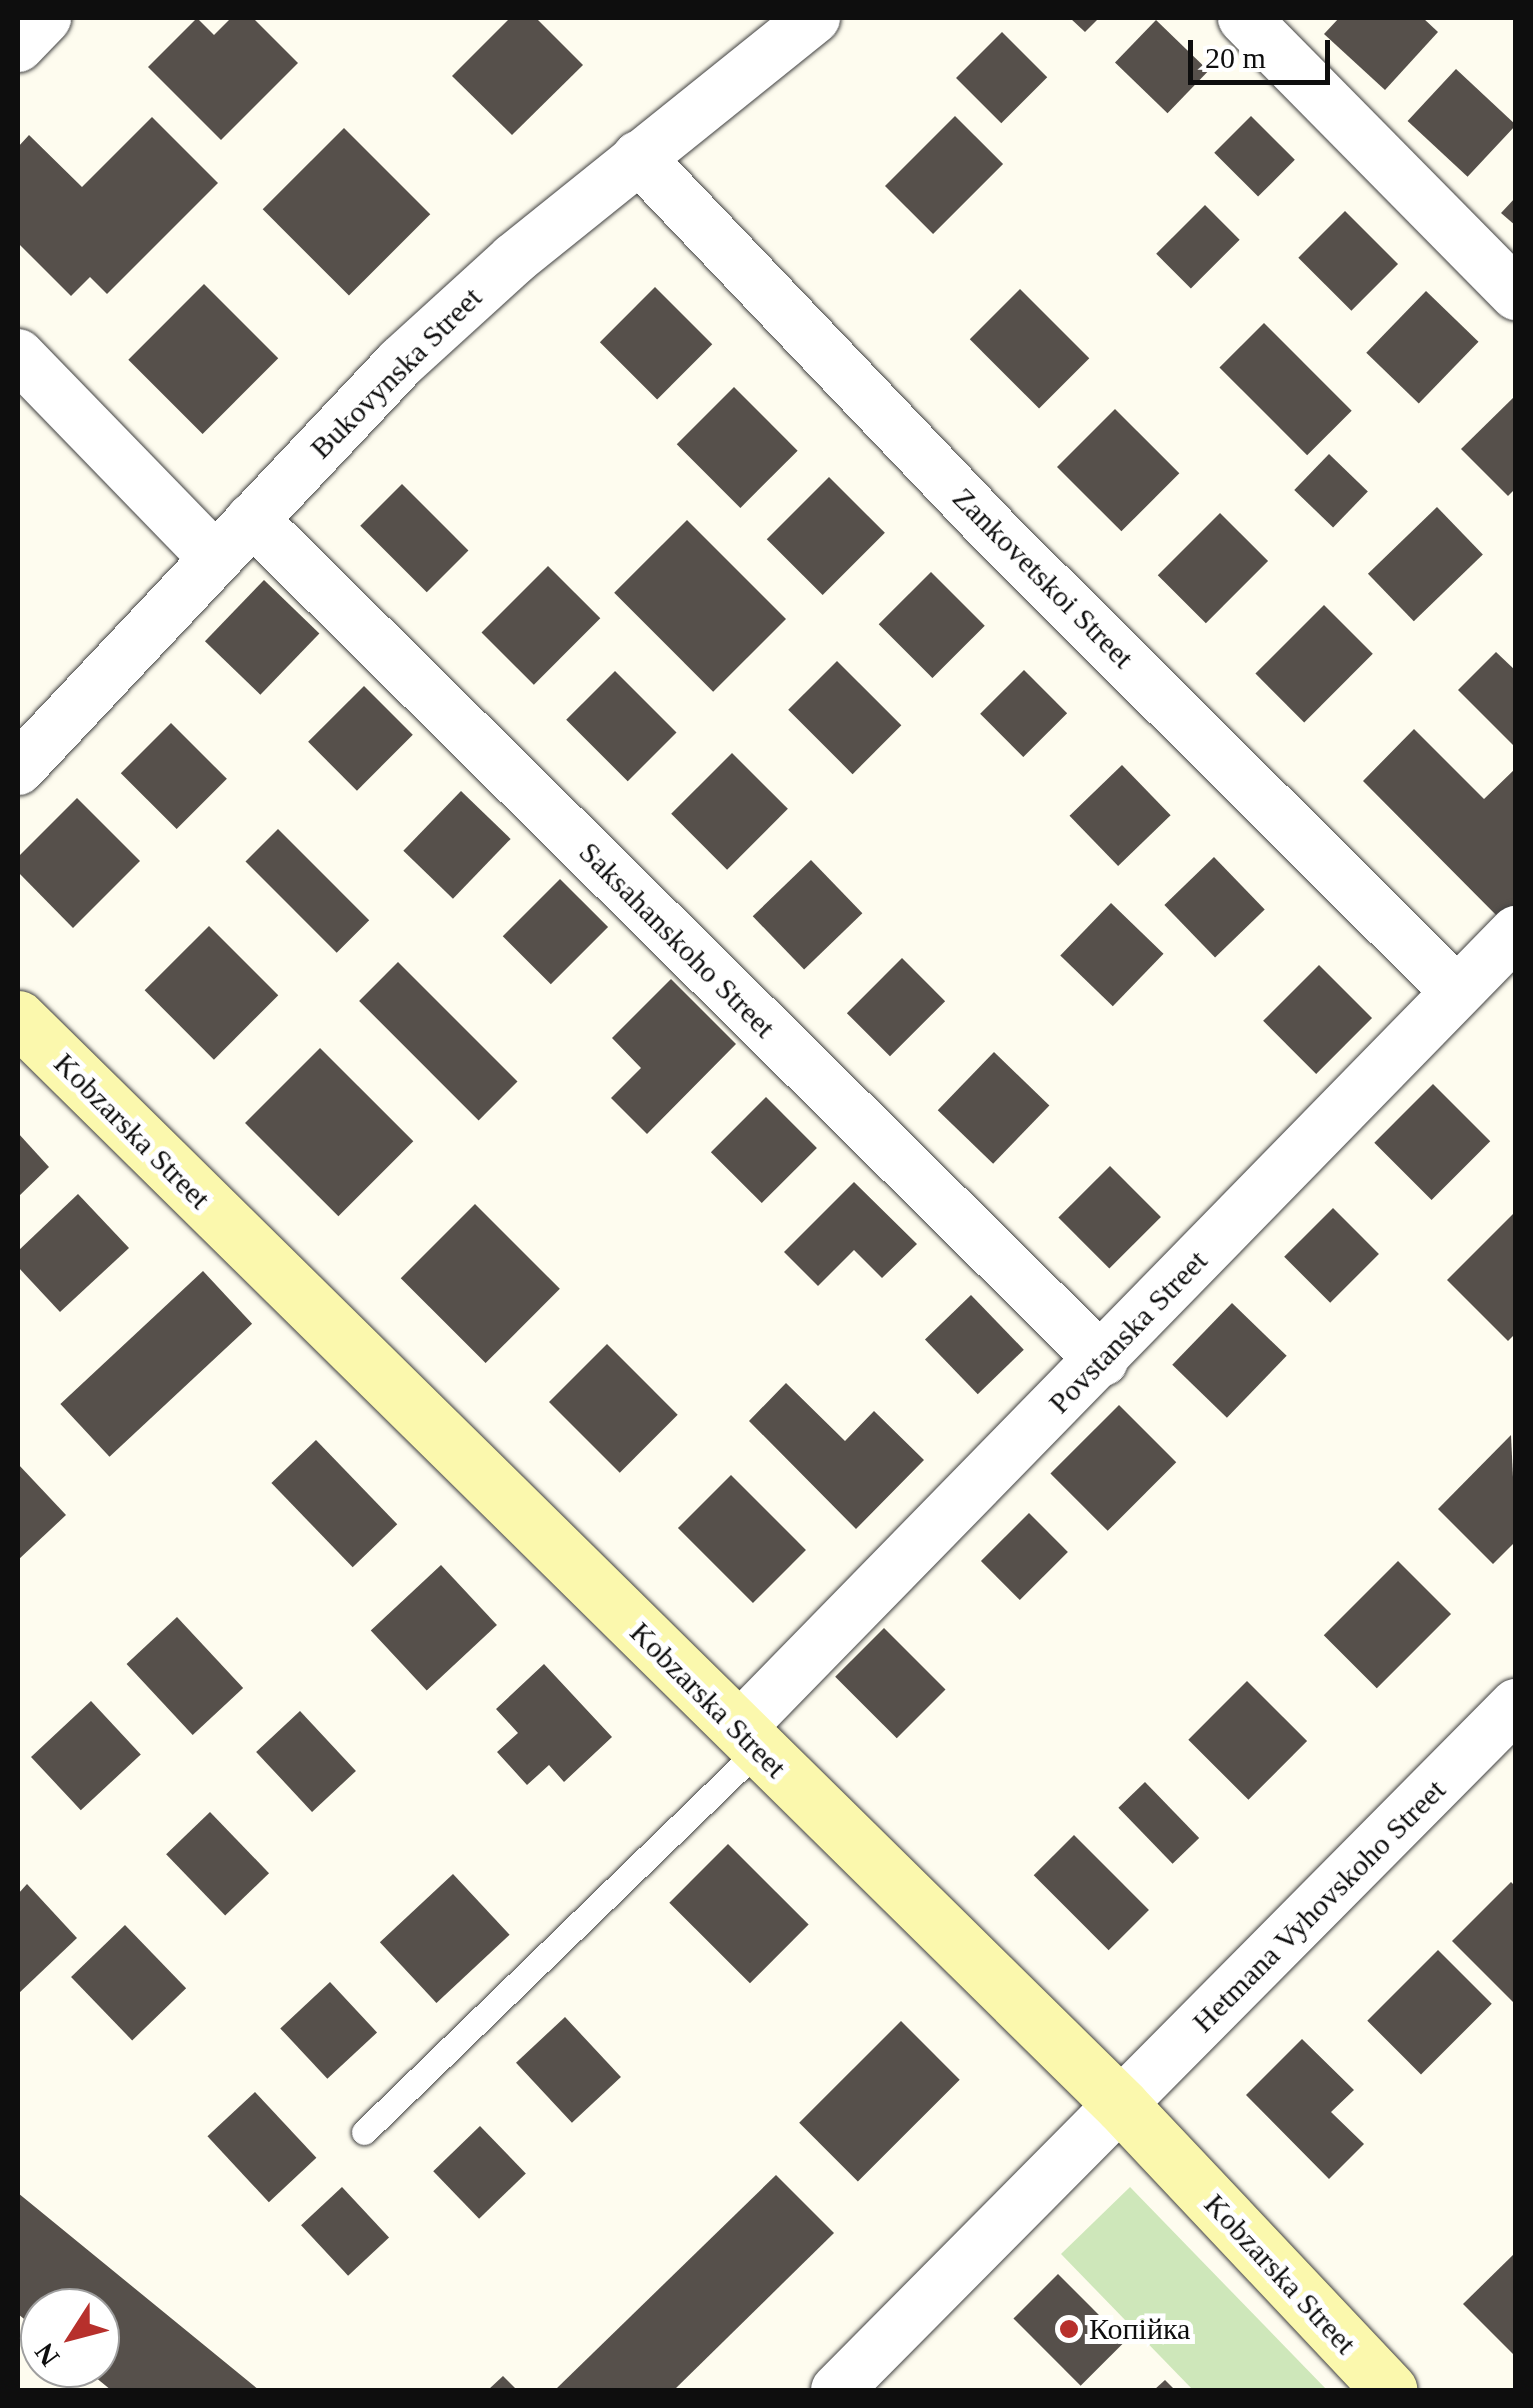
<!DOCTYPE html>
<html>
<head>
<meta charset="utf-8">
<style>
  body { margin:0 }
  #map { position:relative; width:1533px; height:2408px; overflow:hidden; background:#fefcef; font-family:Georgia,serif }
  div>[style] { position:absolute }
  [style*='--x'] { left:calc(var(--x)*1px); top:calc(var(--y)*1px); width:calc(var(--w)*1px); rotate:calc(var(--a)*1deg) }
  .green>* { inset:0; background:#cee7ba }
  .building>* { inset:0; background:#56504b; transform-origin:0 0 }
  .roads { filter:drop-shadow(0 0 2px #414141) drop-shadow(0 0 2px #414141) }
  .lane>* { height:25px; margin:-12.5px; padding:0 12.5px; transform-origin:12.5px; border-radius:12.5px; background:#fff }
  .street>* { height:52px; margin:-26px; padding:0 26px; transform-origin:26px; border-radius:26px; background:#fff }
  .secondary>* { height:55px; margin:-27.5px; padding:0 27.5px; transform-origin:27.5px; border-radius:27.5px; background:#fbf8ad }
  .dots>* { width:28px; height:28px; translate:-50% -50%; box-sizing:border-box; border:5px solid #fff; border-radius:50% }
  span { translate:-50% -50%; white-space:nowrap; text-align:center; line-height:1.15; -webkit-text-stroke:10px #fff; paint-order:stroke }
  .street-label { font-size:30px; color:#0e0e0e }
  .poi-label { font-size:30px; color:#0e0e0e }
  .left { translate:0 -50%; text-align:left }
  .frame { position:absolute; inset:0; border:20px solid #0e0e0e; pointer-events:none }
  .north { position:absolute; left:20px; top:2288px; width:100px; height:100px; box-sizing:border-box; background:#fff; border:2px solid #9f9f9f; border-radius:50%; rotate:234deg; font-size:28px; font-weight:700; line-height:40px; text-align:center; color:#0e0e0e }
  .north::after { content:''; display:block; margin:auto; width:35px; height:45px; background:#b7302c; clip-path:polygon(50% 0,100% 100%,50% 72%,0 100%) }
  .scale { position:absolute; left:1188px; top:40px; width:142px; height:45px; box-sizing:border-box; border:5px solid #0e0e0e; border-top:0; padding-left:12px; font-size:30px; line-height:35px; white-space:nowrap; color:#0e0e0e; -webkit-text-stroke:8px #fff; paint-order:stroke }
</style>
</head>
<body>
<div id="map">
  <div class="green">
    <i style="clip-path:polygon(1130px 2187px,1327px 2390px,1193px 2390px,1061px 2254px)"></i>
  </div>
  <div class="building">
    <i style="clip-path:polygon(197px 18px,214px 35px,231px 18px,253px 18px,298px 63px,221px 140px,148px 67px)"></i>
    <i style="clip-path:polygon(510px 18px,536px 18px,583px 65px,512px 135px,452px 76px)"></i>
    <i style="clip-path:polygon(1070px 18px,1099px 18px,1085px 32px)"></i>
    <i style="clip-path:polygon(1339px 18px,1423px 18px,1438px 32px,1385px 90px,1324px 34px)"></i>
    <i style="left:1156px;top:20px;width:73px;height:59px;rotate:44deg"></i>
    <i style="left:1002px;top:32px;width:64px;height:65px;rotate:45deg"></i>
    <i style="left:1456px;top:69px;width:82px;height:71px;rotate:43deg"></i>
    <i style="left:955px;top:116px;width:68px;height:99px;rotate:45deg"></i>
    <i style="left:1251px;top:116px;width:62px;height:52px;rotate:45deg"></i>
    <i style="clip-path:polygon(152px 117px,218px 183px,107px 294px,90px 277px,71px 296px,18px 243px,18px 147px,29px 135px,82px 187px)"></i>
    <i style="left:344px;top:128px;width:122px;height:115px;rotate:45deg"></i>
    <i style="clip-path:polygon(1516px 197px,1516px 226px,1501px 213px)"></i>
    <i style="left:1205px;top:205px;width:49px;height:69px;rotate:45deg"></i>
    <i style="left:1345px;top:211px;width:75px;height:66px;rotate:45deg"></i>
    <i style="left:204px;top:284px;width:105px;height:107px;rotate:45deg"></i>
    <i style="left:655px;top:287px;width:81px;height:78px;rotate:45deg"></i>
    <i style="left:1020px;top:289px;width:98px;height:71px;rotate:45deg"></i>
    <i style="left:1426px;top:291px;width:73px;height:86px;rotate:44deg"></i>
    <i style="left:1264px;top:323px;width:124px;height:63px;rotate:45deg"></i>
    <i style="left:734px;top:387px;width:90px;height:81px;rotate:45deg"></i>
    <i style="clip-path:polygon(1516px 395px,1516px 488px,1508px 496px,1461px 449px)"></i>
    <i style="left:1115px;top:409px;width:91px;height:82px;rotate:45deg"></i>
    <i style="left:1329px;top:454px;width:54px;height:50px;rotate:44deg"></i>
    <i style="left:829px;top:477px;width:79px;height:88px;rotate:45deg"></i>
    <i style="left:402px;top:484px;width:94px;height:59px;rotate:45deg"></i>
    <i style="left:1437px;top:507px;width:66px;height:96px;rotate:46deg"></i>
    <i style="left:1220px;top:513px;width:68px;height:88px;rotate:45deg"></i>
    <i style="left:687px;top:520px;width:140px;height:103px;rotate:45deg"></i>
    <i style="left:548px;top:566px;width:74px;height:94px;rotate:45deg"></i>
    <i style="left:931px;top:572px;width:76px;height:74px;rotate:45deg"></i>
    <i style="left:264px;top:580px;width:77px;height:85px;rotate:44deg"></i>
    <i style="left:1324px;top:605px;width:69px;height:97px;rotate:45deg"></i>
    <i style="clip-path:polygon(1496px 652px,1516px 671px,1516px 748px,1458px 690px)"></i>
    <i style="left:837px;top:661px;width:91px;height:69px;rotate:45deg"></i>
    <i style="left:1024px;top:670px;width:61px;height:62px;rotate:45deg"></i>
    <i style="left:615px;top:671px;width:87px;height:69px;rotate:45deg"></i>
    <i style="left:364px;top:686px;width:69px;height:79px;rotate:45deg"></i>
    <i style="left:171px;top:723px;width:79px;height:71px;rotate:45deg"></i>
    <i style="clip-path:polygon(1414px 729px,1484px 799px,1516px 768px,1516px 911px,1504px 923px,1363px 781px)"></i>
    <i style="left:732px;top:753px;width:79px;height:86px;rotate:45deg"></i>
    <i style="left:1122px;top:765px;width:70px;height:73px;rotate:46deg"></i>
    <i style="left:461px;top:791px;width:69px;height:83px;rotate:44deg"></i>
    <i style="clip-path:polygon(77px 798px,140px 861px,73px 928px,18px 872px,18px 857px)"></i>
    <i style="left:278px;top:829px;width:129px;height:46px;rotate:45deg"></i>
    <i style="left:1214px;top:857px;width:73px;height:69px;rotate:46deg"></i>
    <i style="left:811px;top:860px;width:74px;height:81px;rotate:46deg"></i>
    <i style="left:560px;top:879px;width:68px;height:81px;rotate:45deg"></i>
    <i style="left:1111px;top:903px;width:73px;height:73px;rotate:44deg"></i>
    <i style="left:209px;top:926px;width:98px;height:91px;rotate:45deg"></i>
    <i style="left:902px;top:958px;width:61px;height:78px;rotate:45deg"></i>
    <i style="left:398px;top:962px;width:169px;height:55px;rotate:45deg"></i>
    <i style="left:1319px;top:965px;width:75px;height:79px;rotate:45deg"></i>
    <i style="clip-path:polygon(671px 979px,736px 1044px,647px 1134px,611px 1098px,641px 1068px,612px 1038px)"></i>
    <i style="left:320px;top:1048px;width:132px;height:106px;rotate:45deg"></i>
    <i style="left:994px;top:1052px;width:77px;height:81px;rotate:44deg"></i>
    <i style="left:1433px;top:1084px;width:81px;height:83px;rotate:45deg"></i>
    <i style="left:766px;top:1097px;width:72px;height:78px;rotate:45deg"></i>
    <i style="clip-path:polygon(18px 1133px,49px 1167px,18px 1197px)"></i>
    <i style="left:1110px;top:1166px;width:72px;height:73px;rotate:45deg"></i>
    <i style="clip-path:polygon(854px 1182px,917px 1244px,882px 1278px,854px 1250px,818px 1286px,784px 1252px)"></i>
    <i style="clip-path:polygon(78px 1194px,129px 1248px,60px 1312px,18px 1267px,18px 1251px)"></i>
    <i style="left:475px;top:1204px;width:120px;height:105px;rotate:45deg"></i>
    <i style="left:1333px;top:1208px;width:65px;height:69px;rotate:45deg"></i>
    <i style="clip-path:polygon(1516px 1211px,1516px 1333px,1508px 1341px,1447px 1280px)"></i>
    <i style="left:203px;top:1271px;width:72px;height:195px;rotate:47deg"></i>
    <i style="left:971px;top:1295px;width:76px;height:64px;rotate:46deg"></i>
    <i style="left:1232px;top:1303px;width:76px;height:86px;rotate:44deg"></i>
    <i style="left:607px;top:1344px;width:100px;height:82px;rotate:45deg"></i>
    <i style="clip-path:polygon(786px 1383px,845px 1441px,874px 1411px,924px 1460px,856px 1529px,749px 1421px)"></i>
    <i style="left:1119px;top:1405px;width:81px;height:97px;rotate:45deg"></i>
    <i style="clip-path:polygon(1511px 1435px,1516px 1541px,1493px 1564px,1438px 1509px)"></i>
    <i style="left:316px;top:1440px;width:117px;height:62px;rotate:46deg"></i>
    <i style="clip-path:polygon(18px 1464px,66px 1515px,18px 1560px)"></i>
    <i style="left:731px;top:1475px;width:106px;height:75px;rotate:45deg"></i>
    <i style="left:1029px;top:1513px;width:55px;height:68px;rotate:45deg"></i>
    <i style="left:1398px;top:1561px;width:75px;height:105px;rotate:45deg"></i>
    <i style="left:441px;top:1565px;width:82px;height:96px;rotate:47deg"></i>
    <i style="left:177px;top:1617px;width:97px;height:69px;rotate:47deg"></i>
    <i style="left:884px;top:1628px;width:87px;height:69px;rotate:45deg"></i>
    <i style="clip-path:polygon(544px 1664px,612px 1737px,564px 1782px,549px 1765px,527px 1785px,497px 1752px,518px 1733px,496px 1709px)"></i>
    <i style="left:1247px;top:1681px;width:85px;height:83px;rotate:45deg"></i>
    <i style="left:91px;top:1701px;width:73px;height:82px;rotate:47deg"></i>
    <i style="left:300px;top:1711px;width:82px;height:60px;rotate:47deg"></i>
    <i style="left:1145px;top:1782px;width:78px;height:37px;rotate:46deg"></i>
    <i style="left:210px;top:1812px;width:85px;height:61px;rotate:46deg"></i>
    <i style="left:1074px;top:1835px;width:106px;height:57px;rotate:45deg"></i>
    <i style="left:728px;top:1844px;width:114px;height:83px;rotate:45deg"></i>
    <i style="left:453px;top:1874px;width:83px;height:100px;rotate:47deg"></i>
    <i style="clip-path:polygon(1511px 1882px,1516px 1887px,1516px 2005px,1452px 1941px)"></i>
    <i style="clip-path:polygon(27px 1884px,77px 1938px,18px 1994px,18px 1894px)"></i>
    <i style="left:125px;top:1925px;width:88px;height:75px;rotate:46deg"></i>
    <i style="left:1438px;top:1950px;width:76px;height:100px;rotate:45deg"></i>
    <i style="left:330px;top:1982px;width:69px;height:68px;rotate:47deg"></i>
    <i style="left:565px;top:2017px;width:82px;height:67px;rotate:47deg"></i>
    <i style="left:901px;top:2021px;width:83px;height:144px;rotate:45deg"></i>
    <i style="clip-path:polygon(1302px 2039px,1354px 2090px,1331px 2112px,1364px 2144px,1329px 2179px,1246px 2095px)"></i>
    <i style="left:255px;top:2092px;width:90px;height:65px;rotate:47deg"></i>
    <i style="left:480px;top:2126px;width:66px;height:65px;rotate:46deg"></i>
    <i style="clip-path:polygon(776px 2175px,834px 2233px,674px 2390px,555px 2390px)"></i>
    <i style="left:342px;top:2187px;width:69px;height:56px;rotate:47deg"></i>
    <i style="clip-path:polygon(18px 2193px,259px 2390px,111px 2390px,84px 2368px,100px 2368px,100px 2308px,40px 2308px,40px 2332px,18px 2314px)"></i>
    <i style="clip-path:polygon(1516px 2252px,1516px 2357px,1463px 2304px)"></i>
    <i style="left:1058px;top:2274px;width:95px;height:63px;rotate:45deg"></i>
    <i style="clip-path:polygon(503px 2376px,517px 2390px,488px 2390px)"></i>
    <i style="clip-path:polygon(1165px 2380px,1175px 2390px,1154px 2390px)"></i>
  </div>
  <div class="roads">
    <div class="lane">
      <i style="--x:364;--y:2132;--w:549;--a:-44.11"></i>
    </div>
    <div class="street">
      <i style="--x:1244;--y:18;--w:388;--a:45.4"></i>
      <i style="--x:18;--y:46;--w:39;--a:-46"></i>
      <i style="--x:638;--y:157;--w:521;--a:46.4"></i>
      <i style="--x:997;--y:534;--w:648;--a:44.87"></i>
      <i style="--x:18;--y:355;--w:281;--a:45.9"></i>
      <i style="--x:252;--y:519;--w:1196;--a:44.7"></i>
      <i style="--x:18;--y:769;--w:559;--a:-46.74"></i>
      <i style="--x:401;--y:362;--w:153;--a:-42.3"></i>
      <i style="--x:514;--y:259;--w:385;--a:-38.8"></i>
      <i style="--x:738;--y:1729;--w:1114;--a:-45.69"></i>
      <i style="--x:837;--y:2390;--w:965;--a:-45.25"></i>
    </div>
    <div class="secondary">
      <i style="--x:18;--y:1018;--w:1550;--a:44.58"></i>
      <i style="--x:1122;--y:2106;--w:390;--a:46.7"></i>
    </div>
  </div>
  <div class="dots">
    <i style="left:1069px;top:2329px;background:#b7302c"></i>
  </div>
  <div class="street-label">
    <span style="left:396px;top:373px;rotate:-45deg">Bukovynska Street</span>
    <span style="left:1043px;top:578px;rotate:45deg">Zankovetskoi Street</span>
    <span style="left:677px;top:940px;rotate:45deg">Saksahanskoho Street</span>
    <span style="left:132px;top:1131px;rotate:45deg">Kobzarska Street</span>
    <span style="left:1128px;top:1332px;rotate:-46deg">Povstanska Street</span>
    <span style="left:708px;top:1700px;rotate:45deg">Kobzarska Street</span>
    <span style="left:1319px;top:1906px;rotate:-45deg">Hetmana Vyhovskoho Street</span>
    <span style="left:1280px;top:2274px;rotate:47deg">Kobzarska Street</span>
  </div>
  <div class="poi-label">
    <span class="left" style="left:1089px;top:2329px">Копійка</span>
  </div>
  <div class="frame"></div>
  <div class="north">N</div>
  <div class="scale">20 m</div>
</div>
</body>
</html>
